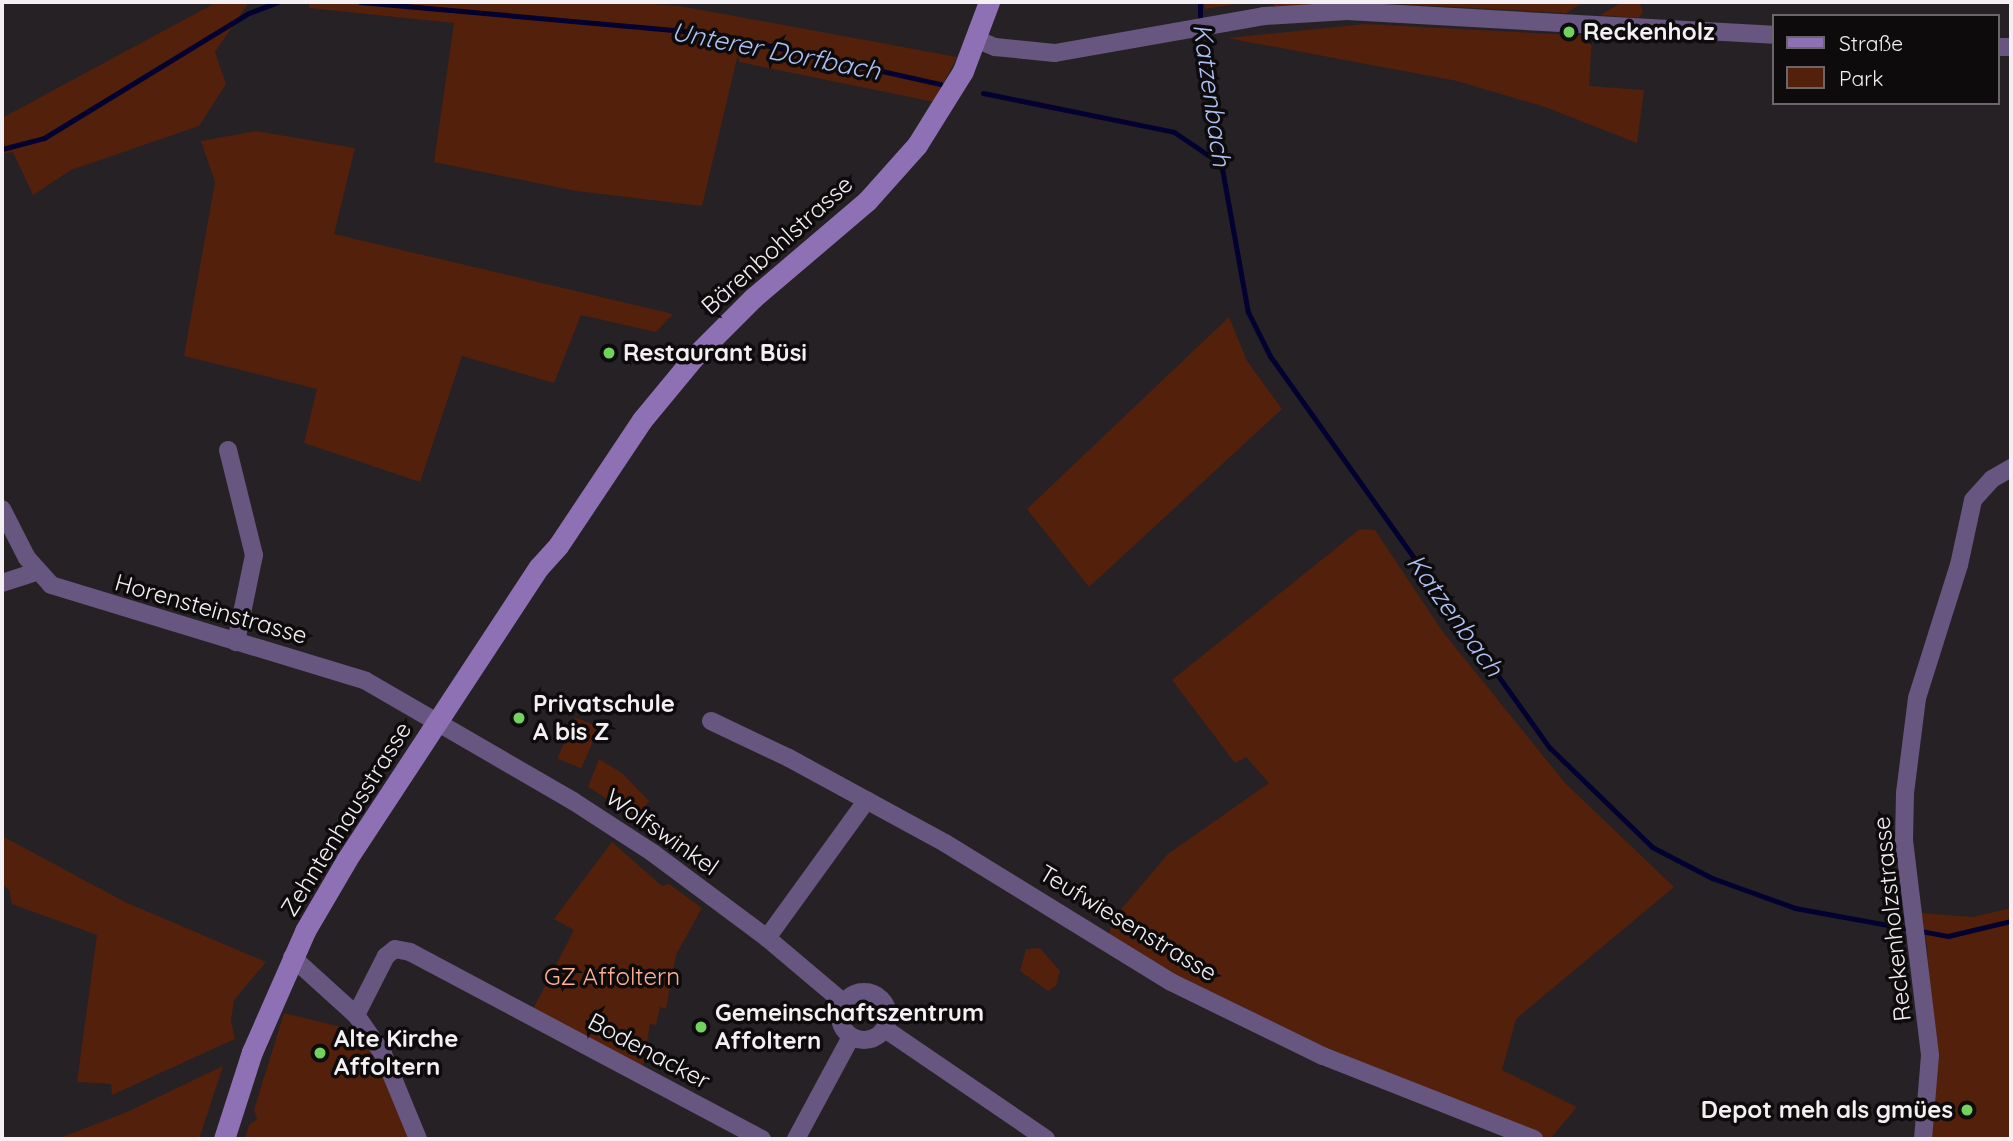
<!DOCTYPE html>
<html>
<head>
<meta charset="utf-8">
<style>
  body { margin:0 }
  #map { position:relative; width:2013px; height:1141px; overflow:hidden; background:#262125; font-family:Quicksand,sans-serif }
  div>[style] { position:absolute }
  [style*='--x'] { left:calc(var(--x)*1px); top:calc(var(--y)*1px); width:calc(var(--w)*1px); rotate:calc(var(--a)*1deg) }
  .green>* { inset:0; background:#52200b; transform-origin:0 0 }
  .water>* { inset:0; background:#030130; transform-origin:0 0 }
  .stream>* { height:5px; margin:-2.5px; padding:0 2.5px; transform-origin:2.5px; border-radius:2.5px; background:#030130 }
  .street>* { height:18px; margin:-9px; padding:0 9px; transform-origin:9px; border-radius:9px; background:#67567f }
  .street>.ring { margin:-9px; padding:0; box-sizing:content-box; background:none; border:18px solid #67567f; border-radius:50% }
  .secondary>* { height:21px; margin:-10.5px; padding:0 10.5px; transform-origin:10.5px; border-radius:10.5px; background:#8e71b4 }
  .dots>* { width:19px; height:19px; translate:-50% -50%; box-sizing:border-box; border:4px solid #0e0b0d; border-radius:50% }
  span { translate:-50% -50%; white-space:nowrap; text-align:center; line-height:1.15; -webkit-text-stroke:7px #0e0b0d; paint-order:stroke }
  .poi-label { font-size:24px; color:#f3eff2; font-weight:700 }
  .left { translate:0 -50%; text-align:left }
  .right { translate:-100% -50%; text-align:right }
  .street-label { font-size:24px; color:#f3eff2 }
  .park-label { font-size:24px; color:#feb295 }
  .water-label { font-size:26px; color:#afc0f2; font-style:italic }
  .frame { position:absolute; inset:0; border:4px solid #f3eff2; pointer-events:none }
  .legend { position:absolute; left:1772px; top:14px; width:228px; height:91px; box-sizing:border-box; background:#0e0b0d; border:2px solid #6a6669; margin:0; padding:9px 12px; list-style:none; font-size:21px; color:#f3eff2 }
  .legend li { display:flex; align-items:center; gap:14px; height:35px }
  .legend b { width:35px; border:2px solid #6a6669 }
</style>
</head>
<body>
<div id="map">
  <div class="green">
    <i style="clip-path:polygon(217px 2px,249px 2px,215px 52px,226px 84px,199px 126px,71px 170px,33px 195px,13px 152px,2px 154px,2px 118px)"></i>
    <i style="clip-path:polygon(309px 2px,621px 2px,680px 6px,957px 57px,934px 102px,739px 62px,738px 54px,702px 206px,576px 191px,434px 162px,454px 23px,309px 8px)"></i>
    <i style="clip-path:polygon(1204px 2px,1247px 2px,1205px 9px)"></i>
    <i style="clip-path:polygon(1271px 2px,1584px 2px,1566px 13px,1360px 2px,1276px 7px)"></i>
    <i style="clip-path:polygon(1623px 2px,1639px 2px,1643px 11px,1639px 18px,1600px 15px)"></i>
    <i style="clip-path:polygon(1365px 24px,1592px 36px,1589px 86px,1644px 90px,1637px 143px,1545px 107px,1457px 81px,1227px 38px)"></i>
    <i style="clip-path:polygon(256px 131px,355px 148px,334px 234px,673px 314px,656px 332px,581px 315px,554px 383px,462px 356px,420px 482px,304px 443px,317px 389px,184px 356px,215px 182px,201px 141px)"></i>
    <i style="clip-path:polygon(1229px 317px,1247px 361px,1282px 409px,1089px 587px,1027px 509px)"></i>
    <i style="clip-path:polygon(1360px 529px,1375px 530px,1443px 632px,1565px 783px,1674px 887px,1516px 1019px,1502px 1070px,1577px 1107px,1550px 1139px,1322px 1051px,1203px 994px,1109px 936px,1112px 920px,1168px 854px,1269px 783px,1246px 757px,1235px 763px,1172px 680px)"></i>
    <i style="left:575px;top:717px;width:26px;height:45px;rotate:23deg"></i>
    <i style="clip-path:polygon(599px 759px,622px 773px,649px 801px,637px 818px,588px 787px)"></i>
    <i style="clip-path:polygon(2px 836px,125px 902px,266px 962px,234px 1000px,231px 1021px,235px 1039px,112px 1095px,111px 1084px,77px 1082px,97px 935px,12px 904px,9px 890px,2px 883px)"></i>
    <i style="clip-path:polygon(612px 842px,662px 886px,669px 884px,702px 908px,676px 955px,666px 1009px,660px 1007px,656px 1025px,650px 1024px,643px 1067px,533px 1009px,574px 930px,554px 919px)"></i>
    <i style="clip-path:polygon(2011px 908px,2011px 1139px,1927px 1139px,1935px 1065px,1927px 946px,1921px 913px,1973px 917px)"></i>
    <i style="clip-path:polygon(1040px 948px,1060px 971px,1056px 986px,1048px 991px,1020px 971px,1026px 949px)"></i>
    <i style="clip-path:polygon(284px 1013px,361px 1032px,371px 1045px,411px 1139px,245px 1139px,249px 1125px,257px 1119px,254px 1110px)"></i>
    <i style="clip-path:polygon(223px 1066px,199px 1139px,57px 1139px,127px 1112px)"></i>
  </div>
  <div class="water">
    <i style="left:171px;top:594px;width:27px;height:9px;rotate:10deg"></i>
  </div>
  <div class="stream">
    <i style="--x:360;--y:2;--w:357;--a:5.1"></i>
    <i style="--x:716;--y:34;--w:230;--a:12.6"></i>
    <i style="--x:1200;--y:2;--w:44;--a:90"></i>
    <i style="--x:1200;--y:46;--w:270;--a:79.8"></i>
    <i style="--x:1248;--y:312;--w:49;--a:63.4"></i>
    <i style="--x:1270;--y:356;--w:482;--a:54.5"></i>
    <i style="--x:1550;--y:748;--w:142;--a:44.1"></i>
    <i style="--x:1652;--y:847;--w:68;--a:27.3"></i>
    <i style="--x:1712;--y:878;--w:88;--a:19.9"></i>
    <i style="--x:1795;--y:908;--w:156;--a:10.4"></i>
    <i style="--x:1948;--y:936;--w:65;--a:-13.4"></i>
    <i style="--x:983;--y:93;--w:195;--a:11.5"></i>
    <i style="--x:1174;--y:132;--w:57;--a:34.2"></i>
    <i style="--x:2;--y:149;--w:43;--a:-14.7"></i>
    <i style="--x:44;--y:138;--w:240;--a:-31.4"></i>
    <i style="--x:249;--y:13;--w:31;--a:-21"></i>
  </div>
  <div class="street">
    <i style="--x:976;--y:39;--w:21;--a:23"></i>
    <i style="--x:995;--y:47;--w:60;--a:5.7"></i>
    <i style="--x:1055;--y:53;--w:212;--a:-10"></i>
    <i style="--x:1264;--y:16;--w:83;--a:-3.4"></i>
    <i style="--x:1347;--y:11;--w:427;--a:3.2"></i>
    <i style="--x:1997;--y:47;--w:14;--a:0"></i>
    <i style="--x:228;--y:450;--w:108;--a:76.1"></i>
    <i style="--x:254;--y:555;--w:89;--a:101.7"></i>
    <i style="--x:2;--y:509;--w:55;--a:63"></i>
    <i style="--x:27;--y:558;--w:36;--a:48"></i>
    <i style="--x:51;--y:585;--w:329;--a:16.9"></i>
    <i style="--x:366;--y:681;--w:239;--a:30.1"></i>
    <i style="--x:573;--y:801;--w:95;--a:33"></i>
    <i style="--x:653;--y:853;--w:142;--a:36.7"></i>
    <i style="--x:767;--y:938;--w:99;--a:40.1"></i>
    <i style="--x:2;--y:583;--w:36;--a:-18"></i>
    <i style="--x:711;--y:721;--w:86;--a:25.4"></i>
    <i style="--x:789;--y:758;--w:178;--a:28.6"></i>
    <i style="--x:945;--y:843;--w:265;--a:31.6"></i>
    <i style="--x:1171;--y:982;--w:169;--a:26"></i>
    <i style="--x:1323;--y:1056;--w:227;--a:21.5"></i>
    <i style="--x:767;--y:938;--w:170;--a:-54.1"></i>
    <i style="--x:292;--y:957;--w:86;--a:42.2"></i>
    <i style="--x:356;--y:1015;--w:47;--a:55.3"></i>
    <i style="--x:383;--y:1054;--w:92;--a:67.6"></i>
    <i class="ring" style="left:840px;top:992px;width:30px;height:30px"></i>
    <i style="--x:356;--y:1015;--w:66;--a:-63"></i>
    <i style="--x:386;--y:956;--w:11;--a:-38"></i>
    <i style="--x:395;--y:949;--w:15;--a:11"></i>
    <i style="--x:410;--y:952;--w:399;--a:28"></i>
    <i style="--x:885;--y:1029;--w:195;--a:34.3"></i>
    <i style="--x:796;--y:1139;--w:116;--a:-61.7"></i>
    <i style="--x:1923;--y:1139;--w:84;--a:-85.2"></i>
    <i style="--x:1930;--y:1055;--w:216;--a:-96.9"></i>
    <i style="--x:1904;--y:841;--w:48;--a:-88.8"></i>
    <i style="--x:1905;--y:793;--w:96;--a:-82.8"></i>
    <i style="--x:1917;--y:698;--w:139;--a:-72.5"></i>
    <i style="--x:1959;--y:565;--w:66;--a:-77.8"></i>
    <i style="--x:1973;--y:500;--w:28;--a:-48"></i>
    <i style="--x:1992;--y:479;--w:22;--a:-30"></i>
  </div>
  <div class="secondary">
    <i style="--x:224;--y:1139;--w:91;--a:-72.2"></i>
    <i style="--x:252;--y:1052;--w:132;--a:-66.3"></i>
    <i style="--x:305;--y:931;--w:83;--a:-59.7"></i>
    <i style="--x:347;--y:859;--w:349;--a:-56.7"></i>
    <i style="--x:539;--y:567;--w:28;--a:-48"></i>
    <i style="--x:558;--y:546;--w:151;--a:-56.3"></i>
    <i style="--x:642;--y:420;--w:83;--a:-50.4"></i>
    <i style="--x:695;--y:356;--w:82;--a:-45"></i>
    <i style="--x:753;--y:298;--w:150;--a:-40.4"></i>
    <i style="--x:867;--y:201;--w:75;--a:-48.2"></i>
    <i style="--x:917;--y:145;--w:87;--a:-58.1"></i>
    <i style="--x:963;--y:71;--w:74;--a:-69.4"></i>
  </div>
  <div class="dots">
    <i style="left:1569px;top:32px;background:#71d35e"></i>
    <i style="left:609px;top:353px;background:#71d35e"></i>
    <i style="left:519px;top:718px;background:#71d35e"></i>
    <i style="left:701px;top:1027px;background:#71d35e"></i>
    <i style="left:320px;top:1053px;background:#71d35e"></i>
    <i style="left:1967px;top:1110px;background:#71d35e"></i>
  </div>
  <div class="poi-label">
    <span class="left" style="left:1583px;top:32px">Reckenholz</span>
    <span class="left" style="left:623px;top:353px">Restaurant Büsi</span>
    <span class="left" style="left:533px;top:718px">Privatschule<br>A bis Z</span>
    <span class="left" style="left:715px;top:1027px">Gemeinschaftszentrum<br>Affoltern</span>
    <span class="left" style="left:334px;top:1053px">Alte Kirche<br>Affoltern</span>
    <span class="right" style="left:1953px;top:1110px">Depot meh als gmües</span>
  </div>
  <div class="street-label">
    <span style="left:777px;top:245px;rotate:-42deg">Bärenbohlstrasse</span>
    <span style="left:211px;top:609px;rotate:16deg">Horensteinstrasse</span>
    <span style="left:346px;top:819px;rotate:-58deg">Zehntenhausstrasse</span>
    <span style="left:662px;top:832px;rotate:35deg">Wolfswinkel</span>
    <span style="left:1892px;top:919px;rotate:-96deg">Reckenholzstrasse</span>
    <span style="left:1128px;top:923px;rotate:31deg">Teufwiesenstrasse</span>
    <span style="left:649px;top:1051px;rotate:28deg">Bodenacker</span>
  </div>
  <div class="park-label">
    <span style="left:612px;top:977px">GZ Affoltern</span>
  </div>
  <div class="water-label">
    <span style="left:776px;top:51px;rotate:11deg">Unterer Dorfbach</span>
    <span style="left:1212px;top:95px;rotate:82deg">Katzenbach</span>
    <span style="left:1455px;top:615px;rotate:54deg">Katzenbach</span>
  </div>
  <div class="frame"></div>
  <ul class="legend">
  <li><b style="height:9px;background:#8e71b4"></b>Straße</li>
  <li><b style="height:19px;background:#52200b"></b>Park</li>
  </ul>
</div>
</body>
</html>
